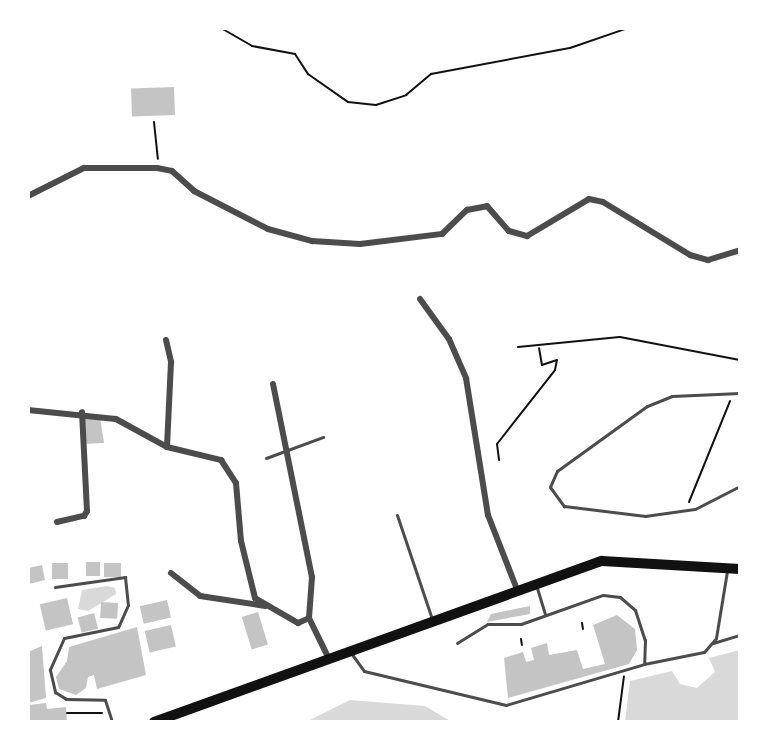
<!DOCTYPE html>
<html>
<head>
<meta charset="utf-8">
<style>
  body { margin:0 }
  #map { position:relative; width:768px; height:750px; overflow:hidden; background:#fff; font-family:"Times New Roman",serif }
  div>[style] { position:absolute }
  [style*='--x'] { left:calc(var(--x)*1px); top:calc(var(--y)*1px); width:calc(var(--w)*1px); rotate:calc(var(--a)*1deg) }
  .water>* { inset:0; background:#d9d9d9 }
  .building>* { inset:0; background:#c4c4c4; transform-origin:0 0 }
  .path>* { height:2px; margin:-1px; padding:0 1px; transform-origin:1px; border-radius:1px; background:#111 }
  .service>* { height:3px; margin:-1.5px; padding:0 1.5px; transform-origin:1.5px; border-radius:1.5px; background:#4c4c4c }
  .minor>* { height:6px; margin:-3px; padding:0 3px; transform-origin:3px; border-radius:3px; background:#4c4c4c }
  .primary>* { height:10px; margin:-5px; padding:0 5px; transform-origin:5px; border-radius:5px; background:#111 }
  span { translate:-50% -50%; white-space:nowrap; text-align:center; line-height:1.15; -webkit-text-stroke:7px #fff; paint-order:stroke }
  .frame { position:absolute; inset:0; border:30px solid #fff; pointer-events:none }
</style>
</head>
<body>
<div id="map">
  <div class="water">
    <i style="clip-path:polygon(107px 586px,115px 588px,116px 594px,88px 611px,78px 609px,82px 590px)"></i>
    <i style="clip-path:polygon(740px 650px,740px 722px,625px 722px,630px 681px,672px 671px,680px 684px,697px 688px,715px 672px,709px 658px)"></i>
    <i style="clip-path:polygon(350px 700px,425px 706px,452px 722px,306px 722px)"></i>
  </div>
  <div class="building">
    <i style="left:174px;top:87px;width:28px;height:43px;rotate:88deg"></i>
    <i style="clip-path:polygon(100px 417px,104px 443px,83px 444px,82px 419px)"></i>
    <i style="left:86px;top:562px;width:14px;height:14px"></i>
    <i style="left:52px;top:563px;width:16px;height:16px"></i>
    <i style="left:104px;top:563px;width:17px;height:14px"></i>
    <i style="clip-path:polygon(42px 565px,45px 580px,29px 584px,28px 568px)"></i>
    <i style="left:67px;top:598px;width:27px;height:28px;rotate:77deg"></i>
    <i style="left:167px;top:600px;width:18px;height:28px;rotate:77deg"></i>
    <i style="left:101px;top:602px;width:17px;height:16px;rotate:3deg"></i>
    <i style="clip-path:polygon(530px 606px,530px 614px,487px 622px,491px 614px)"></i>
    <i style="left:258px;top:612px;width:34px;height:17px;rotate:73deg"></i>
    <i style="left:94px;top:613px;width:16px;height:17px;rotate:75deg"></i>
    <i style="clip-path:polygon(617px 615px,635px 629px,637px 650px,629px 664px,508px 698px,504px 658px,523px 652px,526px 662px,534px 660px,531px 648px,547px 643px,549px 655px,577px 650px,583px 669px,605px 664px,593px 625px)"></i>
    <i style="left:171px;top:625px;width:22px;height:27px;rotate:77deg"></i>
    <i style="clip-path:polygon(137px 627px,146px 675px,97px 689px,94px 675px,88px 677px,86px 688px,76px 695px,59px 689px,56px 677px,67px 661px,69px 647px)"></i>
    <i style="clip-path:polygon(42px 646px,46px 698px,28px 703px,28px 652px)"></i>
    <i style="clip-path:polygon(46px 703px,47px 709px,66px 707px,67px 721px,30px 721px,29px 705px)"></i>
  </div>
  <div class="path">
    <i style="--x:221;--y:28;--w:36;--a:30"></i>
    <i style="--x:252;--y:46;--w:44;--a:10.5"></i>
    <i style="--x:295;--y:54;--w:24;--a:57"></i>
    <i style="--x:308;--y:74;--w:49;--a:35"></i>
    <i style="--x:348;--y:102;--w:28;--a:6"></i>
    <i style="--x:376;--y:105;--w:32;--a:-18"></i>
    <i style="--x:406;--y:95;--w:33;--a:-40"></i>
    <i style="--x:431;--y:74;--w:141;--a:-10.6"></i>
    <i style="--x:570;--y:48;--w:61;--a:-19"></i>
    <i style="--x:154;--y:122;--w:37;--a:84"></i>
    <i style="--x:518;--y:347;--w:102;--a:-5.6"></i>
    <i style="--x:620;--y:337;--w:122;--a:10.9"></i>
    <i style="--x:499;--y:460;--w:16;--a:-97"></i>
    <i style="--x:497;--y:444;--w:94;--a:-51.9"></i>
    <i style="--x:555;--y:370;--w:10;--a:-79"></i>
    <i style="--x:557;--y:360;--w:16;--a:162"></i>
    <i style="--x:542;--y:365;--w:17;--a:-100"></i>
    <i style="--x:689;--y:502;--w:109;--a:-67.9"></i>
    <i style="--x:582;--y:623;--w:6;--a:81"></i>
    <i style="--x:521;--y:639;--w:6;--a:81"></i>
    <i style="--x:67;--y:713;--w:35;--a:0"></i>
    <i style="--x:618;--y:722;--w:46;--a:-82.6"></i>
  </div>
  <div class="service">
    <i style="--x:740;--y:393;--w:68;--a:177.5"></i>
    <i style="--x:672;--y:396;--w:27;--a:158"></i>
    <i style="--x:647;--y:406;--w:111;--a:144.2"></i>
    <i style="--x:557;--y:471;--w:17;--a:114"></i>
    <i style="--x:550;--y:487;--w:24;--a:54"></i>
    <i style="--x:564;--y:506;--w:82;--a:7"></i>
    <i style="--x:645;--y:516;--w:50;--a:-8"></i>
    <i style="--x:695;--y:509;--w:51;--a:-27.1"></i>
    <i style="--x:266;--y:458;--w:61;--a:-20.2"></i>
    <i style="--x:397;--y:515;--w:110;--a:71.4"></i>
    <i style="--x:55;--y:587;--w:71;--a:-8.1"></i>
    <i style="--x:125;--y:577;--w:28;--a:84"></i>
    <i style="--x:128;--y:605;--w:24;--a:114"></i>
    <i style="--x:118;--y:627;--w:55;--a:168.5"></i>
    <i style="--x:64;--y:638;--w:35;--a:114"></i>
    <i style="--x:50;--y:670;--w:23;--a:77"></i>
    <i style="--x:55;--y:692;--w:13;--a:32"></i>
    <i style="--x:66;--y:699;--w:39;--a:1"></i>
    <i style="--x:105;--y:700;--w:23;--a:72"></i>
    <i style="--x:537;--y:588;--w:28;--a:73"></i>
    <i style="--x:457;--y:643;--w:36;--a:-32"></i>
    <i style="--x:488;--y:624;--w:33;--a:0"></i>
    <i style="--x:521;--y:624;--w:87;--a:-19.5"></i>
    <i style="--x:603;--y:595;--w:17;--a:7"></i>
    <i style="--x:620;--y:597;--w:20;--a:41"></i>
    <i style="--x:635;--y:610;--w:32;--a:72"></i>
    <i style="--x:645;--y:640;--w:24;--a:92"></i>
    <i style="--x:713;--y:643;--w:28;--a:-17"></i>
    <i style="--x:351;--y:653;--w:22;--a:54"></i>
    <i style="--x:364;--y:671;--w:146;--a:13.5"></i>
    <i style="--x:506;--y:705;--w:144;--a:-16.5"></i>
    <i style="--x:644;--y:664;--w:61;--a:-11.3"></i>
    <i style="--x:704;--y:652;--w:18;--a:-49"></i>
    <i style="--x:716;--y:638;--w:68;--a:-80.7"></i>
  </div>
  <div class="minor">
    <i style="--x:28;--y:196;--w:63;--a:-26.6"></i>
    <i style="--x:84;--y:168;--w:73;--a:0"></i>
    <i style="--x:157;--y:168;--w:15;--a:11"></i>
    <i style="--x:172;--y:171;--w:30;--a:42"></i>
    <i style="--x:194;--y:191;--w:83;--a:27.2"></i>
    <i style="--x:268;--y:229;--w:46;--a:15.3"></i>
    <i style="--x:312;--y:241;--w:48;--a:3.6"></i>
    <i style="--x:360;--y:244;--w:83;--a:-7"></i>
    <i style="--x:442;--y:234;--w:35;--a:-44"></i>
    <i style="--x:467;--y:210;--w:20;--a:-11"></i>
    <i style="--x:487;--y:206;--w:33;--a:49"></i>
    <i style="--x:509;--y:231;--w:19;--a:16"></i>
    <i style="--x:527;--y:236;--w:72;--a:-30.8"></i>
    <i style="--x:589;--y:199;--w:14;--a:12"></i>
    <i style="--x:603;--y:202;--w:102;--a:31.3"></i>
    <i style="--x:690;--y:255;--w:19;--a:16"></i>
    <i style="--x:708;--y:260;--w:34;--a:-17"></i>
    <i style="--x:420;--y:299;--w:49;--a:54.1"></i>
    <i style="--x:449;--y:339;--w:43;--a:66.4"></i>
    <i style="--x:466;--y:378;--w:139;--a:80.9"></i>
    <i style="--x:488;--y:515;--w:77;--a:68.7"></i>
    <i style="--x:166;--y:340;--w:23;--a:77"></i>
    <i style="--x:171;--y:362;--w:85;--a:92.7"></i>
    <i style="--x:273;--y:384;--w:197;--a:78.6"></i>
    <i style="--x:312;--y:577;--w:41;--a:94.2"></i>
    <i style="--x:28;--y:410;--w:88;--a:5.8"></i>
    <i style="--x:116;--y:419;--w:58;--a:28.8"></i>
    <i style="--x:167;--y:447;--w:56;--a:13.5"></i>
    <i style="--x:221;--y:460;--w:27;--a:57"></i>
    <i style="--x:236;--y:483;--w:58;--a:85.1"></i>
    <i style="--x:241;--y:541;--w:59;--a:76.2"></i>
    <i style="--x:255;--y:598;--w:50;--a:30.2"></i>
    <i style="--x:298;--y:623;--w:12;--a:-24"></i>
    <i style="--x:309;--y:618;--w:43;--a:64"></i>
    <i style="--x:57;--y:522;--w:28;--a:-13"></i>
    <i style="--x:84;--y:516;--w:6;--a:-59"></i>
    <i style="--x:87;--y:511;--w:99;--a:-92.9"></i>
    <i style="--x:171;--y:573;--w:37;--a:38"></i>
    <i style="--x:200;--y:596;--w:66;--a:8.7"></i>
  </div>
  <div class="primary">
    <i style="--x:154;--y:722;--w:476;--a:-19.8"></i>
    <i style="--x:602;--y:561;--w:138;--a:3.3"></i>
  </div>
  <div class="frame"></div>
</div>
</body>
</html>
